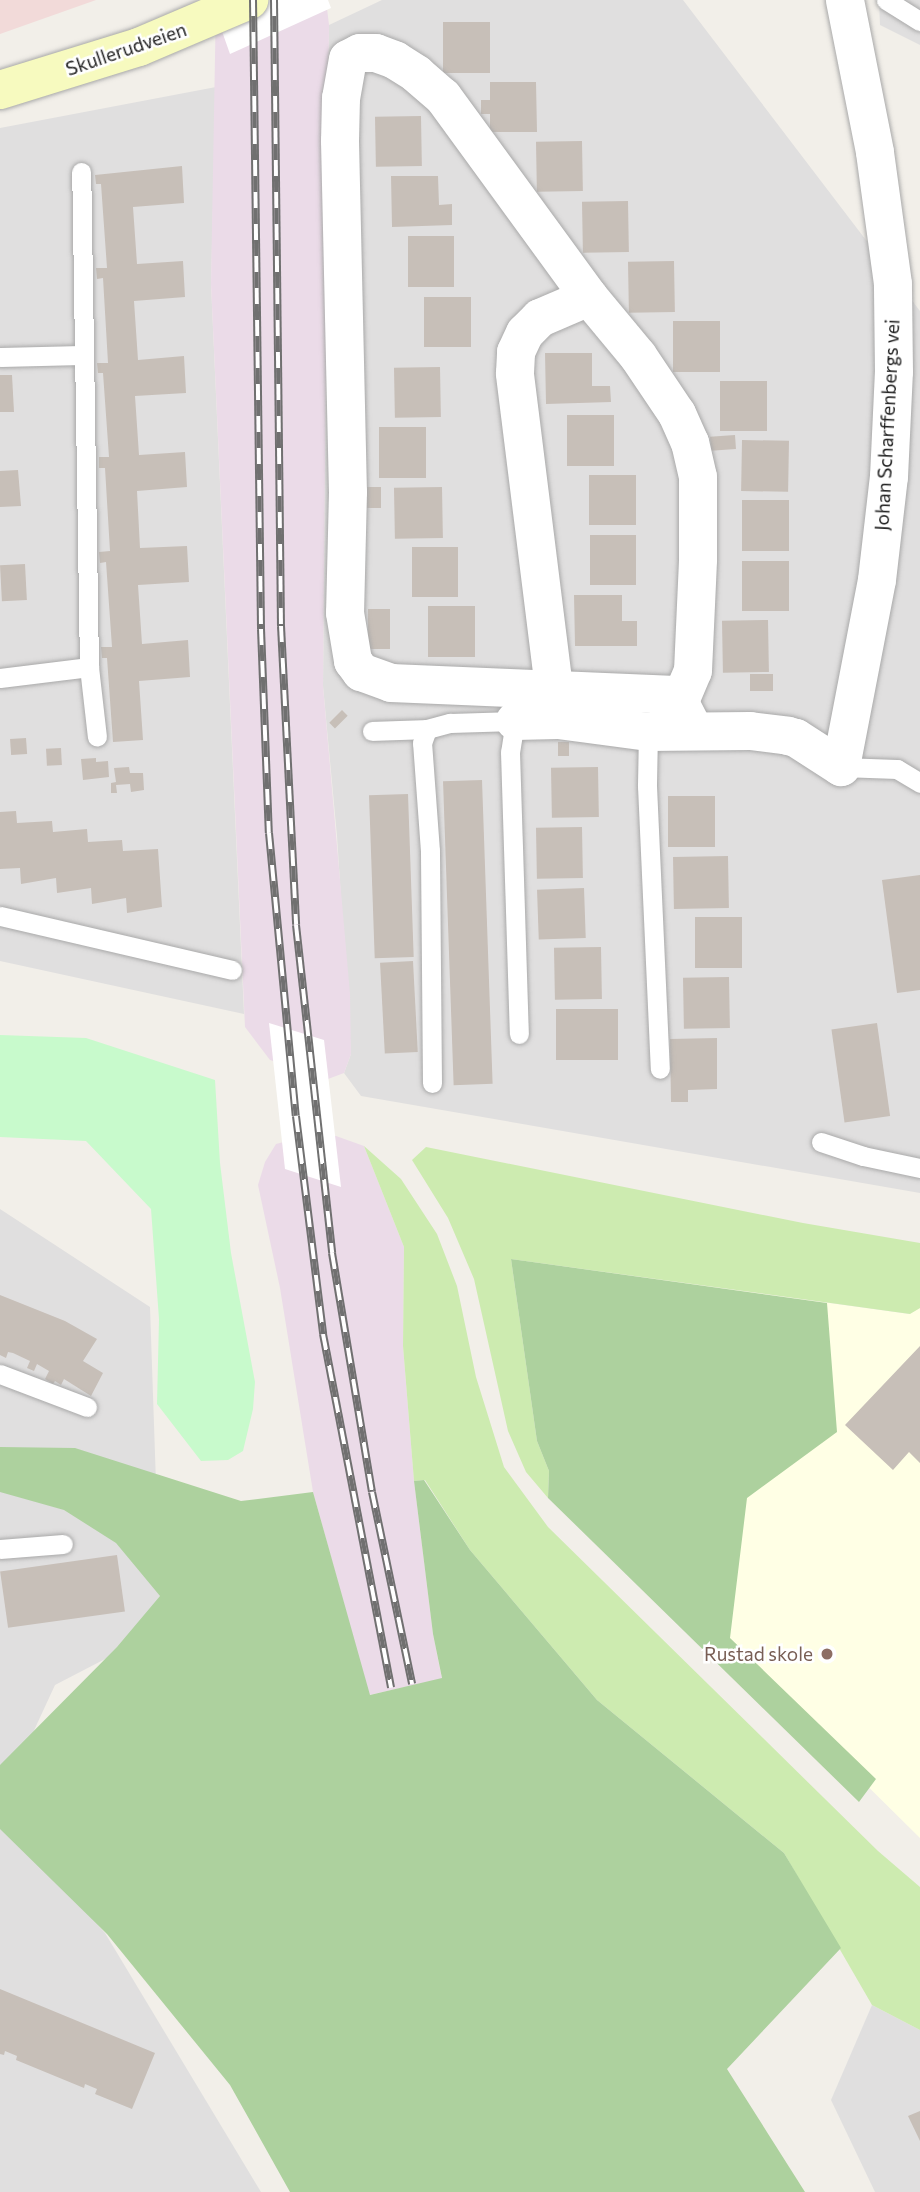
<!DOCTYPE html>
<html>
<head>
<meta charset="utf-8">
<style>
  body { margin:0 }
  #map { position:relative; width:920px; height:2192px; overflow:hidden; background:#f2efe9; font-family:Commissioner,sans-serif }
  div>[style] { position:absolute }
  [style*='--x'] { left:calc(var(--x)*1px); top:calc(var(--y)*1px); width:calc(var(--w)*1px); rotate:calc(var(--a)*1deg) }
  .residential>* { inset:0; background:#e0dfdf }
  .commercial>* { inset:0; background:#f2dad9 }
  .industrial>* { inset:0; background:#ebdbe8 }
  .education>* { inset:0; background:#ffffe5 }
  .grass>* { inset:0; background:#cdebb0 }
  .forest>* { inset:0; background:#add19e }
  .park>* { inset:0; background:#c8facc }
  .pier>* { inset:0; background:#fff }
  .building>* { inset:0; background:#c7bfb8; transform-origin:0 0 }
  .roads { filter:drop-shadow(0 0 2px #a9a9a9) drop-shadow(0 0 2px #a9a9a9) }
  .lane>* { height:19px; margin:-9.5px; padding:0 9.5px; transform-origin:9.5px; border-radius:9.5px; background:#fff }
  .street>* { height:38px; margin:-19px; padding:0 19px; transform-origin:19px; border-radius:19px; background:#fff }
  .secondary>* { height:38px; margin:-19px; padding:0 19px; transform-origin:19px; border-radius:19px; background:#f7fabf }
  .rail>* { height:8px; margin-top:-4px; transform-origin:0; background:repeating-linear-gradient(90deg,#fff 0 16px,#707070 0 32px); box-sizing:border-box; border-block:2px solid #707070 }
  .dots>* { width:19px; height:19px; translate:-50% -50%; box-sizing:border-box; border:4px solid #fff; border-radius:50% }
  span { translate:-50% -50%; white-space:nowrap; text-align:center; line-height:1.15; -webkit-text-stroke:5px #fff; paint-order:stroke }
  .street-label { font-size:19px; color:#222 }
  .education-label { font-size:19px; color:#785e54 }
  .right { translate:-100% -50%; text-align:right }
</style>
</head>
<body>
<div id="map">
  <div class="residential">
    <i style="clip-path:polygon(382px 0,683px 0,920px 311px,920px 1193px,361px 1096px,344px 1073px,351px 1054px,337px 836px,323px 686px,329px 25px)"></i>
    <i style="clip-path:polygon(879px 0,920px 0,920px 45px,880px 25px)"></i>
    <i style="clip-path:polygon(216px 87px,211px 284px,244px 1014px,0 961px,0 128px)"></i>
    <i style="clip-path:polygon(0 1209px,150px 1307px,161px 1630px,55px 1685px,0 1804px)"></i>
    <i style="clip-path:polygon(0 1813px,105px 1933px,261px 2192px,0 2192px)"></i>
    <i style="clip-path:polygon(872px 2005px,920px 2030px,920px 2192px,875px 2192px,831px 2100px)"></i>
  </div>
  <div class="commercial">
    <i style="clip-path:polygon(0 0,96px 0,0 34px)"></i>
  </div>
  <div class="industrial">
    <i style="clip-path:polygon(216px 0,326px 0,329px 25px,323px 686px,350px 994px,351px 1054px,344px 1073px,328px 1079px,270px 1060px,245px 1027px,211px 284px)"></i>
    <i style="clip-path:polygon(336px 1136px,364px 1146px,404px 1247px,403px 1346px,414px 1481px,433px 1634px,442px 1679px,369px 1695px,313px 1492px,280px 1288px,258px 1185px,265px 1162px,276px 1144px,303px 1137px)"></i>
  </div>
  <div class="education">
    <i style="clip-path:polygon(511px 1259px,909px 1314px,920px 1308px,920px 1838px,549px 1471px)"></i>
  </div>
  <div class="grass">
    <i style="clip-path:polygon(364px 1146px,401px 1179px,437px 1234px,457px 1286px,476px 1377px,504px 1467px,548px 1527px,878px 1851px,920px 1887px,920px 2030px,872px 2005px,784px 1853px,597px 1700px,470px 1550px,425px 1480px,414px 1481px,403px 1346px,404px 1247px)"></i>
    <i style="clip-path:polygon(426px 1147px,803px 1223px,920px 1243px,920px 1308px,910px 1314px,511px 1259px,537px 1441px,549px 1471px,548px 1498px,526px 1472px,508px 1431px,474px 1279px,448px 1218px,412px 1160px)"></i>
  </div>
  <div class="forest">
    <i style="clip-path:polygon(511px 1259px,827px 1303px,837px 1432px,747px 1498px,730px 1638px,876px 1779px,859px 1802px,548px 1498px,549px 1471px,537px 1441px)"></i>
    <i style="clip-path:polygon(0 1447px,75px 1448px,241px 1501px,313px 1492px,370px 1695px,442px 1678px,433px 1634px,414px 1481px,424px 1480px,470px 1550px,597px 1700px,784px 1853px,841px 1948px,727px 2069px,805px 2192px,290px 2192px,230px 2085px,107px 1934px,0 1829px,0 1765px,117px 1647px,160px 1596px,116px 1543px,64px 1510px,0 1492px)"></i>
  </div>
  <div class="park">
    <i style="clip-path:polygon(0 1035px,86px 1038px,215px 1080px,220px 1163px,231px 1253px,255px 1382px,253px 1409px,243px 1451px,228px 1460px,201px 1461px,157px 1404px,159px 1319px,151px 1209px,86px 1141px,0 1137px)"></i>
  </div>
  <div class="pier">
    <i style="clip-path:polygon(211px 0,328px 0,331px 8px,230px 54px)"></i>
    <i style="clip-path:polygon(269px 1023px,324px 1040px,341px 1187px,285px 1169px)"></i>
  </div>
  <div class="building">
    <i style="left:443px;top:22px;width:47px;height:51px"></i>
    <i style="clip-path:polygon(490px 82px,536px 82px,537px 132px,490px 132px,490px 114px,481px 114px,481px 100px,490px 100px)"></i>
    <i style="left:421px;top:116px;width:50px;height:46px;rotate:89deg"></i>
    <i style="left:582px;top:141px;width:50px;height:46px;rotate:89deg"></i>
    <i style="clip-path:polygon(182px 166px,184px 203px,133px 207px,137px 264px,183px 261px,185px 297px,134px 301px,138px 360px,184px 356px,186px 393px,135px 396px,139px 455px,185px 452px,187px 487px,137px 491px,140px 548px,187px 546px,189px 582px,138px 585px,142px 644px,188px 640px,190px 677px,139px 681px,143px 740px,113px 742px,107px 658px,102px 658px,101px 647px,112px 647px,106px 562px,100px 563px,99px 552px,110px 551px,105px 468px,99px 468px,99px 457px,109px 457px,103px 373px,98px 373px,97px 363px,108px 363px,103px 278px,97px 279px,96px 268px,107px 268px,101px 184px,96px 184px,95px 175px)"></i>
    <i style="clip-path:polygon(391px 176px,438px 176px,439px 205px,452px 204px,452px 225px,392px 227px)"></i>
    <i style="left:628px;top:201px;width:51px;height:46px;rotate:89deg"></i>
    <i style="left:408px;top:236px;width:46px;height:51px"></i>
    <i style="left:674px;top:261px;width:51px;height:46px;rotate:89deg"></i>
    <i style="left:424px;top:297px;width:47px;height:50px"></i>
    <i style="left:673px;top:321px;width:47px;height:51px"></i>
    <i style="clip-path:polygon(545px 353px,592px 353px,592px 386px,610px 386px,611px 402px,546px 404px)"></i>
    <i style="left:440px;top:367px;width:50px;height:46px;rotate:89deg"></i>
    <i style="clip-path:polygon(0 375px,12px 375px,14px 412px,0 412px)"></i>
    <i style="left:720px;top:381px;width:47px;height:50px"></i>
    <i style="left:567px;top:415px;width:47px;height:51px"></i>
    <i style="left:426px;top:427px;width:51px;height:47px;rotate:90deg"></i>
    <i style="left:735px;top:435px;width:14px;height:25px;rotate:86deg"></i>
    <i style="left:742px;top:440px;width:47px;height:51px;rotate:1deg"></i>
    <i style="clip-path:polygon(18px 470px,21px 506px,0 507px,0 471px)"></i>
    <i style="left:589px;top:475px;width:47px;height:50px"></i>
    <i style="left:363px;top:487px;width:18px;height:21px"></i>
    <i style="left:442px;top:487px;width:51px;height:48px;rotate:89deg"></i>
    <i style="left:789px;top:500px;width:51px;height:47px;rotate:90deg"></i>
    <i style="left:590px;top:535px;width:46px;height:50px"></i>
    <i style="left:458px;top:547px;width:50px;height:46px;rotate:90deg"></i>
    <i style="left:742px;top:561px;width:47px;height:50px"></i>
    <i style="left:25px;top:564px;width:36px;height:25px;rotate:87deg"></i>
    <i style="clip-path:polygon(574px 595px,622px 595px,622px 621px,637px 621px,637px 646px,575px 646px)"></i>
    <i style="left:475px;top:606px;width:51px;height:47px;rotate:90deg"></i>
    <i style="left:368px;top:609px;width:22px;height:40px"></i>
    <i style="left:768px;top:620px;width:52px;height:46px;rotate:89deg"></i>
    <i style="left:750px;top:674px;width:23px;height:17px"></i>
    <i style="left:342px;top:710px;width:8px;height:18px;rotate:45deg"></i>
    <i style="left:26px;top:738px;width:16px;height:16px;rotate:86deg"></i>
    <i style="left:569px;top:742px;width:14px;height:11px;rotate:90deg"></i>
    <i style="left:61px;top:748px;width:17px;height:15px;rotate:87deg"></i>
    <i style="clip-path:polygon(96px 758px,96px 762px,108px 761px,109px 777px,83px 780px,81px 759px)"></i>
    <i style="clip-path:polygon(129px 767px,130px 773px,143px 773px,144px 790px,131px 792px,130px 784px,116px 785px,117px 793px,111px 793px,111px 783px,116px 782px,114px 768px)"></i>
    <i style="left:598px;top:767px;width:50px;height:47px;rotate:89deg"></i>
    <i style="left:482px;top:780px;width:304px;height:39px;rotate:88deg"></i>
    <i style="left:408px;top:794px;width:163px;height:39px;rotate:88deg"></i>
    <i style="left:715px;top:796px;width:51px;height:47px;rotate:90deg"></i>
    <i style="clip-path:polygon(16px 811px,17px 823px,52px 821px,53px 832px,87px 829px,88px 842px,122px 840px,123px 851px,158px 849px,162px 907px,127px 913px,126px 898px,92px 904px,91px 888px,57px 893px,56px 878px,21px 884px,20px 868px,0 869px,0 812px)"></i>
    <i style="left:582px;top:827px;width:51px;height:46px;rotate:89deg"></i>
    <i style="left:728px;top:856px;width:52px;height:55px;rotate:89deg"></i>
    <i style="clip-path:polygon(920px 875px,920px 990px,897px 993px,882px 880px)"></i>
    <i style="left:584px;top:888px;width:50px;height:47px;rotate:88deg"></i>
    <i style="left:695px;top:917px;width:47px;height:51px"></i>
    <i style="left:601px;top:947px;width:52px;height:47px;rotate:89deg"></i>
    <i style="left:413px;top:961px;width:91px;height:33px;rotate:87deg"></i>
    <i style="left:729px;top:977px;width:51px;height:46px;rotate:89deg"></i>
    <i style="left:556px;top:1009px;width:62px;height:51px"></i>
    <i style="left:877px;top:1023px;width:94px;height:46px;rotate:82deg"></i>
    <i style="clip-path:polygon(717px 1038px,717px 1089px,688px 1090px,688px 1102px,671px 1102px,670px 1039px)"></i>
    <i style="clip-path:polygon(0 1295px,65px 1321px,97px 1339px,83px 1361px,103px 1373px,91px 1396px,64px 1379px,61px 1385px,55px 1381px,53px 1384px,45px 1379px,49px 1371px,37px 1364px,34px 1371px,27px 1368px,30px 1361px,13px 1353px,8px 1352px,6px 1358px,0 1355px)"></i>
    <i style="clip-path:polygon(920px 1346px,920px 1463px,909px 1452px,893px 1470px,845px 1425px)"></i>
    <i style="left:117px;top:1555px;width:57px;height:118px;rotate:82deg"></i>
    <i style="clip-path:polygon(0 1989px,155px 2053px,132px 2109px,95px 2094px,97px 2089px,85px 2084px,84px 2088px,16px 2060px,17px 2056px,5px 2051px,4px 2055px,0 2054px)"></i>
    <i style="clip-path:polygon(920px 2111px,920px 2141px,908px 2116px)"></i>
  </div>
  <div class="roads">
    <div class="lane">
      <i style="--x:886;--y:0;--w:40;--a:32"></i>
      <i style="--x:0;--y:357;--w:82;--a:-1.4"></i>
      <i style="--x:89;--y:667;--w:70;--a:83.5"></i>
      <i style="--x:0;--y:678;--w:90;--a:-7"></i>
      <i style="--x:89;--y:667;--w:495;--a:-90.9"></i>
      <i style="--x:372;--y:731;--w:55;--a:-2.1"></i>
      <i style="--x:648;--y:732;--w:54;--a:91.1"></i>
      <i style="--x:647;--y:786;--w:283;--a:87.4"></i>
      <i style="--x:841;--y:767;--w:56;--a:2"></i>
      <i style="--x:897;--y:769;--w:27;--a:31"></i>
      <i style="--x:0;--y:916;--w:238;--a:13.1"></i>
      <i style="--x:432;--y:1083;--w:232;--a:-90.5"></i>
      <i style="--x:430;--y:851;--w:108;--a:-94.2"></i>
      <i style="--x:422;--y:743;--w:15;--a:-70"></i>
      <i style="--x:427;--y:729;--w:24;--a:-15"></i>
      <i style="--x:450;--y:723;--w:65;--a:-1.8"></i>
      <i style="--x:515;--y:721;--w:31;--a:99"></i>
      <i style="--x:510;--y:752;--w:282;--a:88.2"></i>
      <i style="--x:821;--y:1142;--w:44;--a:18.4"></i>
      <i style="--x:863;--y:1156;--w:58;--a:11.9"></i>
      <i style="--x:0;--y:1374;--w:93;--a:20.8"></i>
      <i style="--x:0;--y:1549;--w:63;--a:-4.5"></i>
    </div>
    <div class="street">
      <i style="--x:554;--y:688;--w:317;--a:-97.1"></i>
      <i style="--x:515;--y:373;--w:21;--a:-87"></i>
      <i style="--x:516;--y:352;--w:21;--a:-65"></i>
      <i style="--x:525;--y:333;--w:21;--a:-45"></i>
      <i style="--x:540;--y:318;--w:53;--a:-23.2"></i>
      <i style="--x:681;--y:699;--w:30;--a:-67"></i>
      <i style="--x:693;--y:671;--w:112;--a:-87.4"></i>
      <i style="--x:698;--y:559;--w:82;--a:-90"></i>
      <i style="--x:698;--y:477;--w:35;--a:-103"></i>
      <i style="--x:690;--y:443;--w:32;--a:-114"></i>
      <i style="--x:677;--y:414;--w:70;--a:-123.9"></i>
      <i style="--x:638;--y:356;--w:77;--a:-129.7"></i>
      <i style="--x:589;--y:297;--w:248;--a:-126.1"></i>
      <i style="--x:443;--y:97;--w:35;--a:-139"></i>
      <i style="--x:417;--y:74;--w:26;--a:-148"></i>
      <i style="--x:395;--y:60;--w:20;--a:-160"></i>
      <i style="--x:376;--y:53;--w:16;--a:180"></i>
      <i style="--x:360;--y:53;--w:13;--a:153"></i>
      <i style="--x:348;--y:59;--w:40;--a:100"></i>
      <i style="--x:341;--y:98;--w:43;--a:91.3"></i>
      <i style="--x:340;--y:141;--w:351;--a:88.7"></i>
      <i style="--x:348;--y:492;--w:121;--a:91.4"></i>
      <i style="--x:345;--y:613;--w:49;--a:80.5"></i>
      <i style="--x:353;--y:661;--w:14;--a:54"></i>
      <i style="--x:361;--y:672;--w:32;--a:20"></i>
      <i style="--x:391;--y:683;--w:285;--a:2.4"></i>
      <i style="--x:676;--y:695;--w:39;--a:63"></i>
      <i style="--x:515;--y:721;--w:43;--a:-1.3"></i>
      <i style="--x:558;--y:720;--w:91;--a:7.6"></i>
      <i style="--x:648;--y:732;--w:102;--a:-0.6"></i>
      <i style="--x:750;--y:731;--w:38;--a:7"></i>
      <i style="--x:788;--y:736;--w:8;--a:14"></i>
      <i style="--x:796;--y:738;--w:54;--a:32.8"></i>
      <i style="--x:841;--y:767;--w:190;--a:-79.1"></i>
      <i style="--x:877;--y:580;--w:104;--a:-83.4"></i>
      <i style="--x:889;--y:477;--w:105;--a:-87.3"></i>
      <i style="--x:894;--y:372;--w:88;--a:-90.7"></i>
      <i style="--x:893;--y:284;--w:133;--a:-97.8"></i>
      <i style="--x:875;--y:152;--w:155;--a:-101.2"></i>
    </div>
    <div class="secondary">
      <i style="--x:0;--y:90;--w:145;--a:-17.2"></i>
      <i style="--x:139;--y:47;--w:120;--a:-23.1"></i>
    </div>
  </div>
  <div class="rail">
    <i style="--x:253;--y:0;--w:629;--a:89.27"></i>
    <i style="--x:261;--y:629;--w:204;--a:87.8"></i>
    <i style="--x:269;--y:833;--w:284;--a:84.6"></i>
    <i style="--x:296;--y:1116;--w:220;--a:82.9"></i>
    <i style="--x:323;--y:1334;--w:360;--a:79.1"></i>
    <i style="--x:274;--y:0;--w:626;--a:89.36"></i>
    <i style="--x:281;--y:626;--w:299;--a:87.1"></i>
    <i style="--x:296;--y:925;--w:330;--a:83.7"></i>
    <i style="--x:332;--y:1253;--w:242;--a:80.5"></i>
    <i style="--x:372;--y:1492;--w:196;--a:78.2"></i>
  </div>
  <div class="dots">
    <i style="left:827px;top:1654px;background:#8d6e63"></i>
  </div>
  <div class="street-label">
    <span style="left:126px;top:49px;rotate:-19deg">Skullerudveien</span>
    <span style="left:887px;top:425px;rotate:-87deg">Johan Scharffenbergs vei</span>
  </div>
  <div class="education-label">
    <span class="right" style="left:813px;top:1654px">Rustad skole</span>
  </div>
</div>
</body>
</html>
